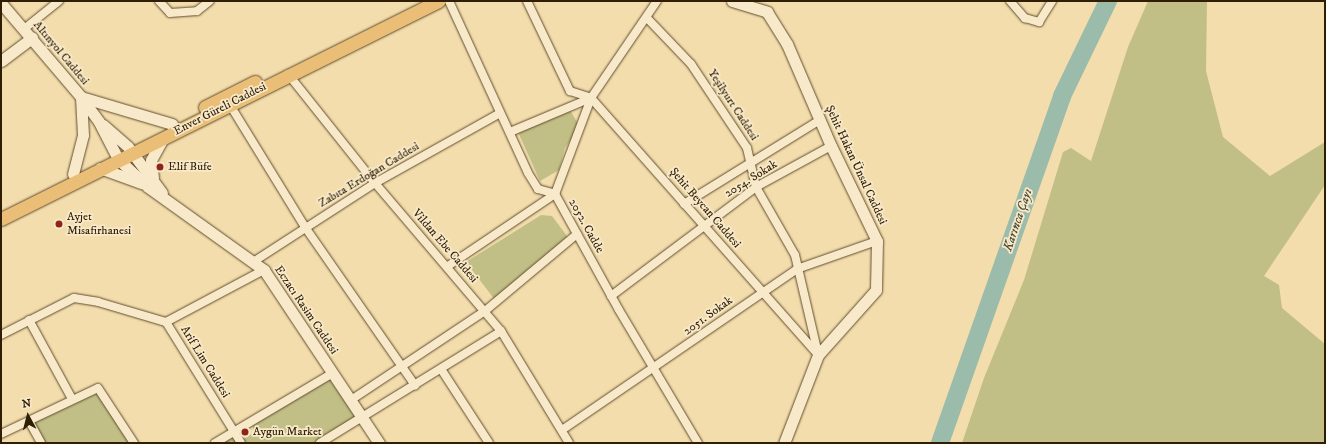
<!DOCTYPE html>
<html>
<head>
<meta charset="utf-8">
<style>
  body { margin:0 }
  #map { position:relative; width:1326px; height:444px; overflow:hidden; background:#f3ddac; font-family:"IM FELL DW Pica",serif }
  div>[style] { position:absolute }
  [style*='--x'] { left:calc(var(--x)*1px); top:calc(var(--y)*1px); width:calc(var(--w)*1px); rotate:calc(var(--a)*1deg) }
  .green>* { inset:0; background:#c1bf86 }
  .river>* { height:18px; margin:-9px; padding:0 9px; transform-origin:9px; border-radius:9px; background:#9bbcaa }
  .roads { filter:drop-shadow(0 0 1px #604d2e) drop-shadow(0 0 1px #604d2e) }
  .street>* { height:8px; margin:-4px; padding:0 4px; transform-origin:4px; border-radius:4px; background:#f7e9c9 }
  .secondary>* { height:11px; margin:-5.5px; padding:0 5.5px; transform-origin:5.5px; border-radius:5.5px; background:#f7e9c9 }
  .primary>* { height:13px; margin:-6.5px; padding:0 6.5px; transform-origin:6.5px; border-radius:6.5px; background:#eabe76 }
  .dots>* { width:11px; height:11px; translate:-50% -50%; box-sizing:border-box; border:2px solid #f7e9c9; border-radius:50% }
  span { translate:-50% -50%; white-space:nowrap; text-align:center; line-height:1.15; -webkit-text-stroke:3.5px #f7e9c9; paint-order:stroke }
  .street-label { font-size:12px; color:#2f1d04 }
  .poi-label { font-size:12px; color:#2f1d04 }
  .left { translate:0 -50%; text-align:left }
  .water-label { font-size:13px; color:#4f4d36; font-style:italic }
  .frame { position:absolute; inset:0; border:2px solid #2f1d04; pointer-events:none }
  .north { position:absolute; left:8px; top:396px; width:40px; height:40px; -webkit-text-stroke:3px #f7e9c9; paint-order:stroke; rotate:353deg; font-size:11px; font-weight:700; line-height:16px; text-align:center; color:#2f1d04 }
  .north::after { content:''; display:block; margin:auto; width:14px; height:18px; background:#2f1d04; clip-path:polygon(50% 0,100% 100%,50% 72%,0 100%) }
</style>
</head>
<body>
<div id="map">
  <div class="green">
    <i style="clip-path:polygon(1148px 1px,1207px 1px,1206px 71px,1223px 137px,1270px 176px,1325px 142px,1325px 185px,1264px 276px,1279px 285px,1282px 308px,1325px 344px,1325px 443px,962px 443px,984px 378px,1024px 280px,1063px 152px,1071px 148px,1091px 161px,1128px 47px)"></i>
    <i style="clip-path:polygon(570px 110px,580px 127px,565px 148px,559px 170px,540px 181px,518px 132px)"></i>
    <i style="clip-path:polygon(541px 215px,552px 216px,567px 236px,566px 240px,495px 300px,466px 262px)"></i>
    <i style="clip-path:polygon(333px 373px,363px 417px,320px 443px,215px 443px,234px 432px,240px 441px,255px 432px,250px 422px)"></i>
    <i style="clip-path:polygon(95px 388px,134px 443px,41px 443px,29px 421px)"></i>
  </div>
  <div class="river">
    <i style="--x:940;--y:443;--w:368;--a:-70.6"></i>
    <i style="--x:1062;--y:96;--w:106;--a:-64.2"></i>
  </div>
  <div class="roads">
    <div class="street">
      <i style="--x:159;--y:1;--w:16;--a:47"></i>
      <i style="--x:170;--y:13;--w:27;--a:-4"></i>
      <i style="--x:197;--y:11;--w:16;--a:-38"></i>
      <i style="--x:449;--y:1;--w:189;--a:65.3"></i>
      <i style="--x:528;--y:173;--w:19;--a:58"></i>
      <i style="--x:538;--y:189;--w:18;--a:16"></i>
      <i style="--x:555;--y:194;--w:132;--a:61.1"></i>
      <i style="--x:619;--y:310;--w:155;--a:59.3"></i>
      <i style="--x:527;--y:1;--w:100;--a:64.5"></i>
      <i style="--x:570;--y:91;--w:22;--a:18"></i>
      <i style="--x:591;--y:98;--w:343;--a:48.5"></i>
      <i style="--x:1010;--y:1;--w:23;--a:49"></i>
      <i style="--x:1025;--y:18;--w:15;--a:16"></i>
      <i style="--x:1039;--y:22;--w:25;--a:-58"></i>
      <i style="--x:647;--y:18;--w:64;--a:46.3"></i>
      <i style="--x:691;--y:64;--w:101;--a:56.3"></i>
      <i style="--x:747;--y:148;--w:40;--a:77"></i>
      <i style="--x:756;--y:187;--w:78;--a:60.2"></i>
      <i style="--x:795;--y:255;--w:102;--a:76.9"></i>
      <i style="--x:24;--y:29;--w:45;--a:-38.7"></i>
      <i style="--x:288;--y:74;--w:139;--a:51.4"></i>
      <i style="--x:375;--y:183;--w:194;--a:49.6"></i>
      <i style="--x:501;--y:331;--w:131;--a:58.7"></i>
      <i style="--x:230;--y:105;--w:143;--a:58.4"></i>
      <i style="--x:305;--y:227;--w:193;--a:55.2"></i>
      <i style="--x:510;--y:132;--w:88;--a:-22.8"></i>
      <i style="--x:684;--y:204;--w:160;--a:-31.7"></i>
      <i style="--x:253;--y:262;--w:145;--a:-32.9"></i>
      <i style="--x:375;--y:183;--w:143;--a:-29.2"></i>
      <i style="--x:448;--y:266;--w:129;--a:-33.9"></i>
      <i style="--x:555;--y:194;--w:103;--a:-69.4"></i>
      <i style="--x:591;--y:98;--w:117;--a:-55.8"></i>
      <i style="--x:611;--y:296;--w:181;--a:-36.9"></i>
      <i style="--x:756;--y:187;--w:85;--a:-28.7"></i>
      <i style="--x:29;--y:320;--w:90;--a:61.4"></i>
      <i style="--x:166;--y:322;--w:111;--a:-28"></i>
      <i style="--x:1;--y:335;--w:82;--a:-26.9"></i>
      <i style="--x:74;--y:298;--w:24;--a:9"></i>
      <i style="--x:98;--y:302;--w:71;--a:16.4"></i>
      <i style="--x:166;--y:322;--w:142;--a:58.2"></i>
      <i style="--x:441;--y:369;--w:88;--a:57"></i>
      <i style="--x:351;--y:400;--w:161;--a:-33.6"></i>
      <i style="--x:485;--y:311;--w:120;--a:-39.9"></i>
      <i style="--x:29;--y:421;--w:25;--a:61"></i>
      <i style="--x:562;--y:430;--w:285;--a:-34.4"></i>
      <i style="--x:797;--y:269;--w:85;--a:-19.3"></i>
      <i style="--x:1;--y:434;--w:107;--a:-25.4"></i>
      <i style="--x:98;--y:388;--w:66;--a:56.8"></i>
      <i style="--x:215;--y:443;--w:137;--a:-30.7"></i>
      <i style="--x:320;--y:443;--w:213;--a:-31.7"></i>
    </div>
    <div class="secondary">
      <i style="--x:732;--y:1;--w:37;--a:17"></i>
      <i style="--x:767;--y:12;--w:38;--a:58"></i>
      <i style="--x:787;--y:44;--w:111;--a:66.7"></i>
      <i style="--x:831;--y:146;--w:106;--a:64.2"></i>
      <i style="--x:877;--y:241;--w:49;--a:91.2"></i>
      <i style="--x:876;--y:290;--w:87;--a:131.7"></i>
      <i style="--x:818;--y:355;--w:94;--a:111.1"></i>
      <i style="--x:1;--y:3;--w:123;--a:49.6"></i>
      <i style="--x:81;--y:97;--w:31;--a:54"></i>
      <i style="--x:99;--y:122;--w:42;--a:62.8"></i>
      <i style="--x:118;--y:159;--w:41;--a:43"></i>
      <i style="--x:148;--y:187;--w:143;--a:35.6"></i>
      <i style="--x:264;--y:270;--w:208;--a:56.4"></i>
      <i style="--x:1;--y:61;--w:39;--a:-37"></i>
      <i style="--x:103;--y:125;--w:33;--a:41"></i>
      <i style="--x:128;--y:147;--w:57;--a:53.5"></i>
      <i style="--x:100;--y:168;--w:44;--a:20.1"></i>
      <i style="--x:73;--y:174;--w:40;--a:-75.6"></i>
      <i style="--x:83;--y:135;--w:38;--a:-93"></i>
      <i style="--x:81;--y:97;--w:95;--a:16.5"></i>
      <i style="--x:153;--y:178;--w:18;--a:-96"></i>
      <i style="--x:151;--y:160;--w:25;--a:-61"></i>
    </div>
    <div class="primary">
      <i style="--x:205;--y:107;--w:56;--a:-26.6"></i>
      <i style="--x:1;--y:219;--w:489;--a:-26.5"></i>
    </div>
  </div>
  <div class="dots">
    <i style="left:160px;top:167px;background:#8f2418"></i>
    <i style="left:59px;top:224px;background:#8f2418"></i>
    <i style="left:245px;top:432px;background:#8f2418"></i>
  </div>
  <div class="street-label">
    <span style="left:61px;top:53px;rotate:50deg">Altınyol Caddesi</span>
    <span style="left:733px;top:105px;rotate:57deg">Yeşilyurt Caddesi</span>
    <span style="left:220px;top:109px;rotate:-27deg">Enver Güreli Caddesi</span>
    <span style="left:856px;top:165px;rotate:65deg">Şehit Hakan Ünsal Caddesi</span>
    <span style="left:369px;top:175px;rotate:-31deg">Zabıta Erdoğan Caddesi</span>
    <span style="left:751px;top:179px;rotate:-32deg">2054. Sokak</span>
    <span style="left:705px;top:208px;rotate:49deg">Şehit Beycan Caddesi</span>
    <span style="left:586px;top:226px;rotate:61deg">2052. Cadde</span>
    <span style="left:445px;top:246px;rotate:49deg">Vildan Ebe Caddesi</span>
    <span style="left:306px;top:310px;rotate:56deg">Eczacı Rasim Caddesi</span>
    <span style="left:708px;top:316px;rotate:-36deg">2051. Sokak</span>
    <span style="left:205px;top:362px;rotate:58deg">Arif Lim Caddesi</span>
  </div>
  <div class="poi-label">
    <span class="left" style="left:168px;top:167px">Elif Büfe</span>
    <span class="left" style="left:67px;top:224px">Ayjet<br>Misafirhanesi</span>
    <span class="left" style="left:253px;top:432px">Aygün Market</span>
  </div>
  <div class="water-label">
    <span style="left:1018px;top:220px;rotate:-71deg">Karınca Çayı</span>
  </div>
  <div class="frame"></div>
  <div class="north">N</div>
</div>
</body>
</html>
